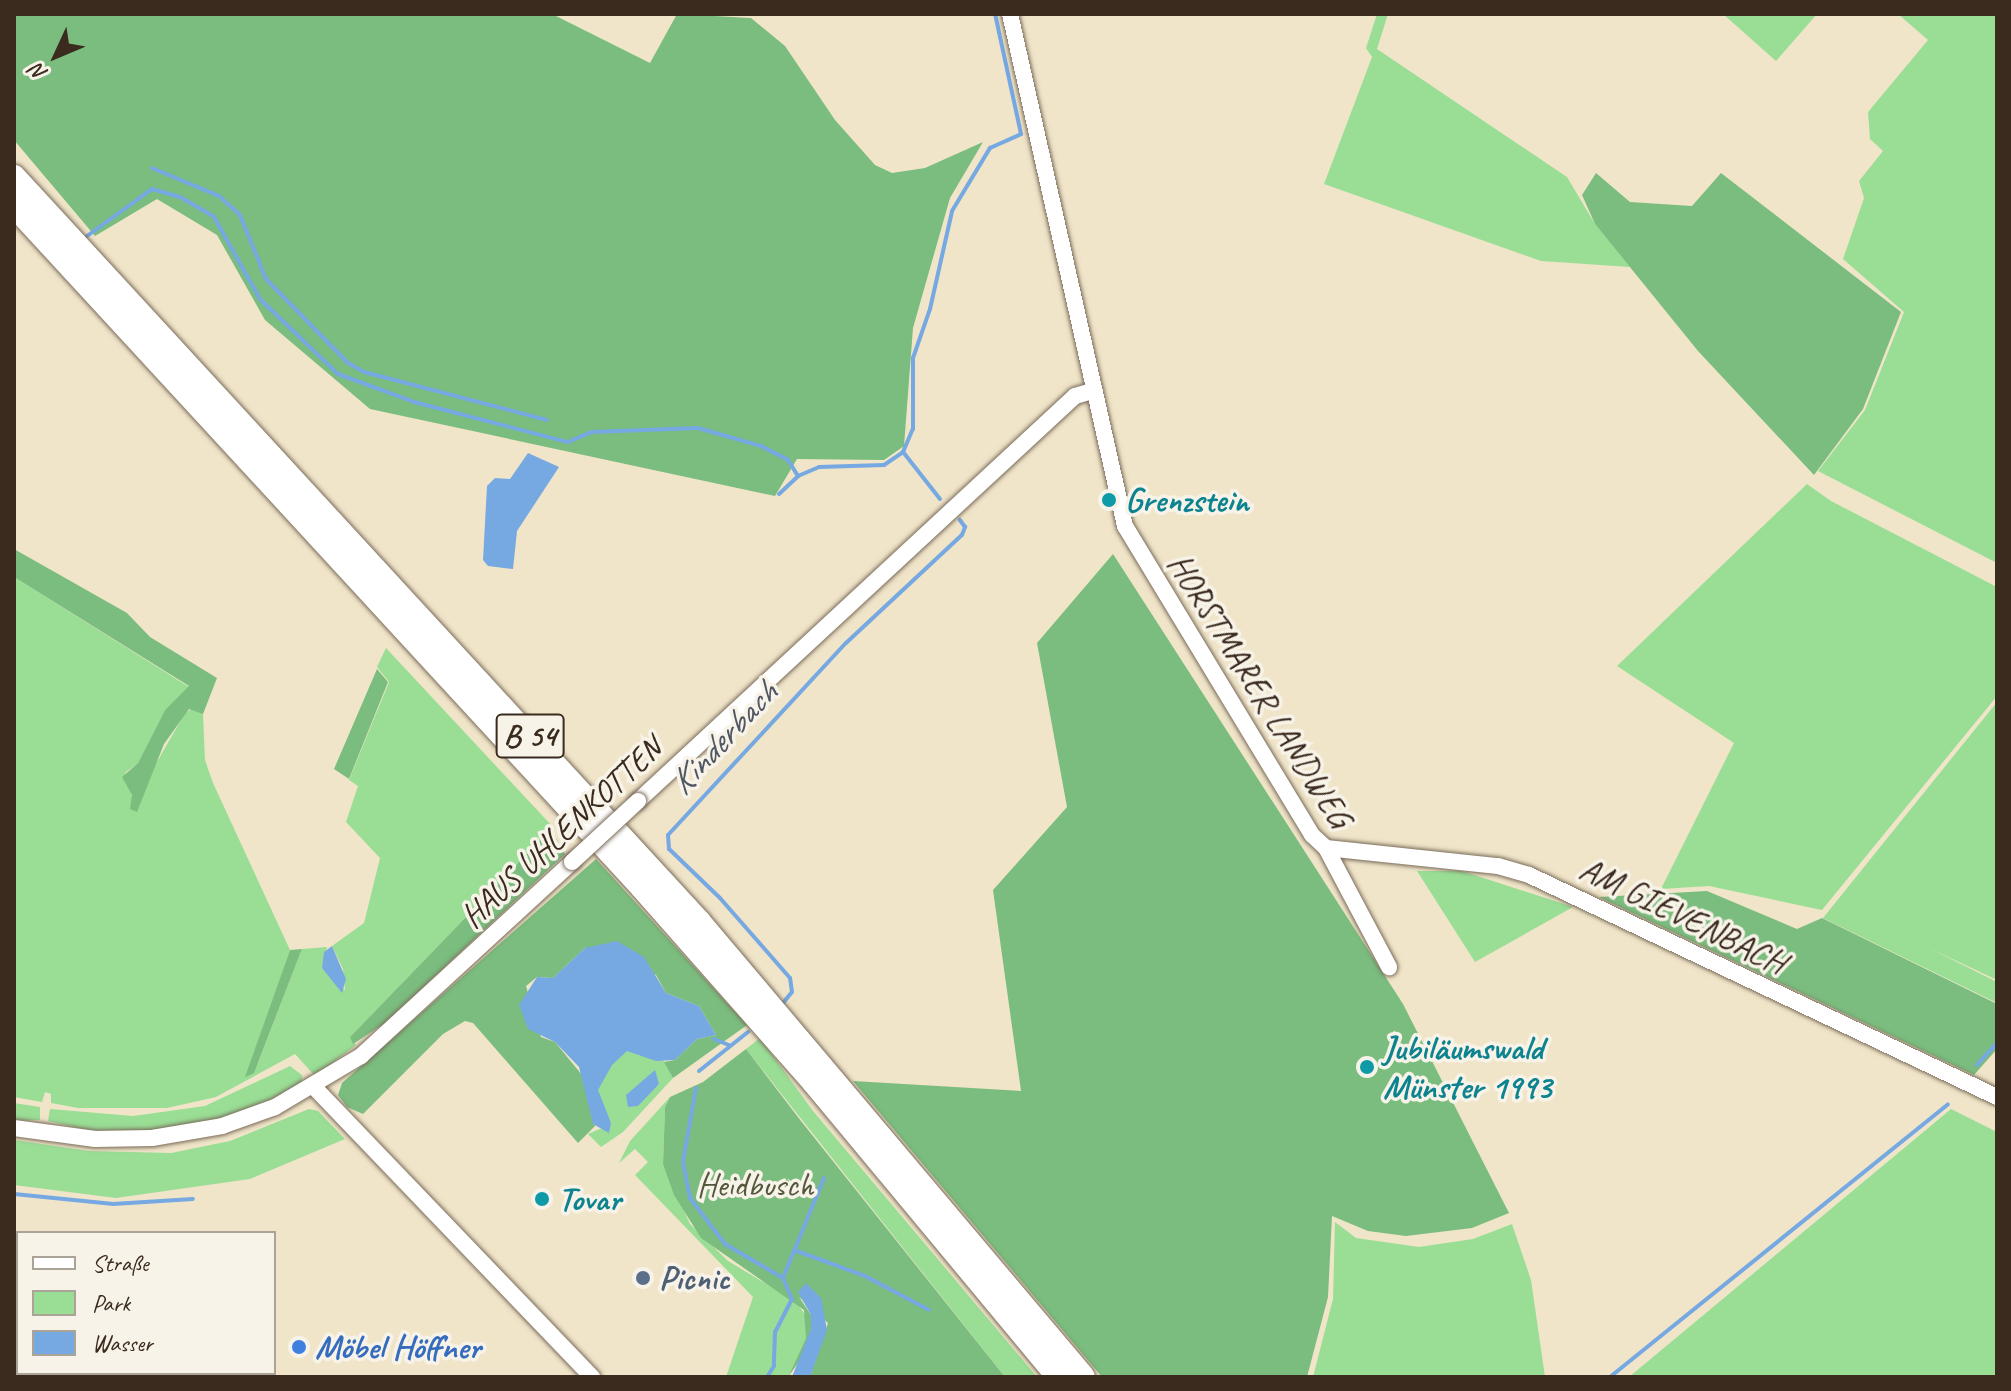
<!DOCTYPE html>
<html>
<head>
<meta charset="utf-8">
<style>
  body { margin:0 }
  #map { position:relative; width:2011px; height:1391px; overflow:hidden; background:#f0e5c9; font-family:Caveat,sans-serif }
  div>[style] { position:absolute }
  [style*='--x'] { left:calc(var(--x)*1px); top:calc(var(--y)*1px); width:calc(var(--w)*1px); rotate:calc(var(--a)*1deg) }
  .green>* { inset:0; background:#9ade96 }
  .forest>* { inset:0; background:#7bbd7f }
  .water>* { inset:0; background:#76a8e2 }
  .stream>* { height:4px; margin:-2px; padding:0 2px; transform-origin:2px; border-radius:2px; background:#76a8e2 }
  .roads { filter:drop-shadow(0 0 2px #7a6b5a) drop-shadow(0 0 2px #7a6b5a) }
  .minor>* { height:16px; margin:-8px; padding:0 8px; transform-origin:8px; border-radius:8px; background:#fff }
  .highway>* { height:24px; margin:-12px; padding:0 12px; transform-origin:12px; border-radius:12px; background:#fff }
  .bridges { filter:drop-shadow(0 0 2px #7a6b5a) drop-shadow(0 0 2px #7a6b5a) }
  .minor-bridge>* { height:16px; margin:-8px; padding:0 8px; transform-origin:8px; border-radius:8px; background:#fff }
  .dots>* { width:22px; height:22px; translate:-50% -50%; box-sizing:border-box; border:4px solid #f7f3e8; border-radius:50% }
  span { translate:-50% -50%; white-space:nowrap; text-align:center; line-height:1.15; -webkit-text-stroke:7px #f7f3e8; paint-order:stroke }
  .shield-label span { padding:2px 6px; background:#f7f3e8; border:2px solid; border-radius:6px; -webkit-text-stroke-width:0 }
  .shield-label { font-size:32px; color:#3b2a1e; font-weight:700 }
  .culture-label { font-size:34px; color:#0d838f; font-weight:700 }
  .left { translate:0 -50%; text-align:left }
  .street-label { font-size:34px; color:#3b2a1e }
  .park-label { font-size:34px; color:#53573c }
  .service-label { font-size:34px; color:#4e5e75; font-weight:700 }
  .shop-label { font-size:34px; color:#366cbe; font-weight:700 }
  .water-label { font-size:36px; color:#505663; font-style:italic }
  .frame { position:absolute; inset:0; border:16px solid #3b2a1e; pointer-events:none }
  .legend { position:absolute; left:16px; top:1231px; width:260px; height:144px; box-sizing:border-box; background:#f7f3e8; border:2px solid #aca397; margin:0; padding:10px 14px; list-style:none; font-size:24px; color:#3b2a1e }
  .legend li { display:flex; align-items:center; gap:16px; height:40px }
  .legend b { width:40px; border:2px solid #aca397 }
  .north { position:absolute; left:16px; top:16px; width:80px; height:80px; -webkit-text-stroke:6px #f7f3e8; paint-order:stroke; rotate:226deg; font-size:22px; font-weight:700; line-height:32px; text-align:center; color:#3b2a1e }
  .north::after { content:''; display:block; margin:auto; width:28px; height:36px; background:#3b2a1e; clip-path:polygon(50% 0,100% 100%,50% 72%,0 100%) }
</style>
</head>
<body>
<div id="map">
  <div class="green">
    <i style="clip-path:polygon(1377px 14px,1388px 14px,1377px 49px,1567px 177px,1595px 224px,1630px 267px,1541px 261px,1324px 184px,1372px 57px,1366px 48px)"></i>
    <i style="clip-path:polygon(1723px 14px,1817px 14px,1776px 61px)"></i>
    <i style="clip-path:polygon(1898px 14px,1997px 14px,1997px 563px,1818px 471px,1865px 410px,1904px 312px,1843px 259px,1864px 198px,1859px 181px,1883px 151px,1870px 139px,1868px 112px,1928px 40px)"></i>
    <i style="clip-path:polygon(1807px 484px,1831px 501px,1997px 587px,1997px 696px,1822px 910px,1709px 886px,1661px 889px,1734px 743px,1617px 666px)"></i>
    <i style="clip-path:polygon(14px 577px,189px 687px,165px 710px,138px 763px,125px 773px,133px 799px,130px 809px,185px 713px,194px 707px,203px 714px,205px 760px,213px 783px,290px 950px,246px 1076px,258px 1063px,302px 949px,327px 947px,322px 968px,345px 990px,343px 969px,332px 946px,364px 923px,380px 858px,346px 822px,358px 786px,349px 780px,389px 682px,377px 667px,386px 648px,553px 827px,350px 1037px,356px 1045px,315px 1076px,295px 1054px,216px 1097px,167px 1108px,78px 1108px,51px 1103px,51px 1094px,45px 1092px,42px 1102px,14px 1097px)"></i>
    <i style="clip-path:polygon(1997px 702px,1997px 980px,1929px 948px,1997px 982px,1997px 1003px,1823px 918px)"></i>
    <i style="clip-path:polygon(1417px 871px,1462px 871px,1573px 907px,1475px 962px)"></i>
    <i style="clip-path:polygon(627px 1038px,665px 1062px,673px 1078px,623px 1132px,601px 1147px,588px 1134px,611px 1124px,574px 1055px)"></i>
    <i style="clip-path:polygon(760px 1038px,813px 1111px,1037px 1377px,1005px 1377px,746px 1049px)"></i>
    <i style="clip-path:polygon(290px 1066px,302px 1075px,303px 1087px,233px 1116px,162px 1131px,87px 1130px,48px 1121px,50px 1109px,133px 1116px,205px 1106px)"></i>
    <i style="clip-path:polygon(670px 1097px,665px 1107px,663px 1164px,690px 1224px,728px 1261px,795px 1301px,807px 1317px,806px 1338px,788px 1377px,726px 1377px,753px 1297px,635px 1175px,648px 1162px,635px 1149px,619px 1163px,630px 1141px)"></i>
    <i style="clip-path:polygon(14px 1103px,40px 1107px,40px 1120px,14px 1121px)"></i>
    <i style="clip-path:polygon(309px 1109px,318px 1111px,345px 1139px,250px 1179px,116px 1198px,14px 1185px,14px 1140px,89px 1151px,171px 1153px,230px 1141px)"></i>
    <i style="clip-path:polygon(1951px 1109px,1997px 1132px,1997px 1377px,1629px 1377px)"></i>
    <i style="clip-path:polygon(1335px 1222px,1356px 1238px,1419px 1247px,1473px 1239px,1512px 1224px,1531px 1280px,1545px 1377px,1313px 1377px,1333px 1299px)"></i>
  </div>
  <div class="forest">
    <i style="clip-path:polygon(14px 14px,552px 14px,650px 63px,677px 14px,751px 18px,785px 46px,835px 120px,875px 165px,892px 173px,925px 168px,983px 142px,950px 198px,913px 328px,904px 446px,884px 460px,797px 459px,775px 496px,370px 409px,265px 320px,217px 235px,157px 199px,95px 236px,14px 140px)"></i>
    <i style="clip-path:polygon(1596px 173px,1630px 202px,1692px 206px,1721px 173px,1901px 312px,1863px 409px,1814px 475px,1698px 351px,1595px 224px,1582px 195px)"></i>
    <i style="clip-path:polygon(14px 549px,127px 613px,150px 637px,217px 678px,203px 714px,189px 709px,164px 744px,137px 812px,130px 809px,132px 795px,122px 777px,138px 763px,165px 710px,189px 686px,14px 577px)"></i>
    <i style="clip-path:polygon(1113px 554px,1403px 1004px,1509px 1213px,1472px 1228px,1406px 1236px,1368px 1231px,1332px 1216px,1328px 1297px,1307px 1377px,1102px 1377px,853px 1081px,1021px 1091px,993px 890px,1067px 807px,1037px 643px)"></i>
    <i style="clip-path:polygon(377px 669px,388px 682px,349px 779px,334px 769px)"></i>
    <i style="clip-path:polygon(551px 829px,565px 854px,385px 1023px,353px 1044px,350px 1037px)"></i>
    <i style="clip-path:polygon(596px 859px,747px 1025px,673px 1078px,664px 1062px,675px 1060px,697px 1039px,716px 1035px,699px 1006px,666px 993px,656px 975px,585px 948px,553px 978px,537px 977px,526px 986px,541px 1037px,555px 1042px,582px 1075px,595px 1126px,578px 1143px,473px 1023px,465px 1021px,443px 1034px,363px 1114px,347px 1107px,338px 1095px,342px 1083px)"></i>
    <i style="clip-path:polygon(1707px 891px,1797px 929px,1822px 918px,1997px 1004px,1997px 1049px,1974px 1075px,1599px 897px)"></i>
    <i style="clip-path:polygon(302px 949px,254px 1073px,245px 1077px,290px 950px)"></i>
    <i style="clip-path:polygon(746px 1049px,801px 1121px,1005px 1377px,810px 1377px,828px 1323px,799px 1297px,811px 1315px,811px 1329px,803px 1356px,788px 1377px,806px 1338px,804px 1310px,701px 1238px,674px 1195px,663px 1164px,665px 1107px,670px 1097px,703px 1082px)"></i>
  </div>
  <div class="water">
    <i style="clip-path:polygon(528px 453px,559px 467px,517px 531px,513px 569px,488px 566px,483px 560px,487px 486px,495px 478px,510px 479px)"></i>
    <i style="clip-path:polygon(617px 941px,644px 957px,666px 993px,699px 1006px,716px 1035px,697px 1039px,675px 1060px,656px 1061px,627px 1051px,612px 1065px,598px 1090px,611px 1123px,609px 1133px,593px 1124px,579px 1067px,555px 1042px,528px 1029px,519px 1005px,537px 977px,553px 978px,585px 948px)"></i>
    <i style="clip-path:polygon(332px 946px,346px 979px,342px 993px,322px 968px,324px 952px)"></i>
    <i style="clip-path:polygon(655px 1070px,659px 1084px,638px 1106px,628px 1107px,626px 1095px)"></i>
    <i style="clip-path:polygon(806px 1283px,821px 1298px,827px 1330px,810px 1377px,792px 1377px,811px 1329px,811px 1315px,798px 1292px)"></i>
  </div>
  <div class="stream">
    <i style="--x:152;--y:168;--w:73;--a:22.7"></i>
    <i style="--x:219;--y:196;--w:28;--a:42"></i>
    <i style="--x:240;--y:215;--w:69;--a:67.9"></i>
    <i style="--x:266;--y:279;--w:117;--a:45.7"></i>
    <i style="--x:348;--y:363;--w:18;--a:29"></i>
    <i style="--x:364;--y:372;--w:189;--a:14.7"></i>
    <i style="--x:87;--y:236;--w:80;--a:-35.9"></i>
    <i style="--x:152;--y:189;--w:29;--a:16"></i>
    <i style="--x:180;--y:197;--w:39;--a:30"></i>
    <i style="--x:214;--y:217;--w:94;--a:60.7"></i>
    <i style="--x:260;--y:299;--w:108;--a:43.9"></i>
    <i style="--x:338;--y:374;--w:81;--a:20.2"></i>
    <i style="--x:414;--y:402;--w:159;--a:14.6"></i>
    <i style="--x:568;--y:442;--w:26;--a:-23"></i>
    <i style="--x:592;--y:432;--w:106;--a:-2.2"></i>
    <i style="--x:698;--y:428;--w:66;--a:15.9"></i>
    <i style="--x:761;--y:446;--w:30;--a:27"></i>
    <i style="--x:788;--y:460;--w:19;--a:58"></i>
    <i style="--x:779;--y:494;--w:26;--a:-43"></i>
    <i style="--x:798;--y:476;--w:23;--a:-23"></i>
    <i style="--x:819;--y:467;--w:65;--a:-1.8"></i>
    <i style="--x:884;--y:465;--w:23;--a:-34"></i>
    <i style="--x:940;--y:499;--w:60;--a:-128.2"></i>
    <i style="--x:903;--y:452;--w:25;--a:-67"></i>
    <i style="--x:913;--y:429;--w:71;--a:-90"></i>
    <i style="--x:913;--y:358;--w:52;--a:-70.9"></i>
    <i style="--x:930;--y:309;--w:100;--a:-77.3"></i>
    <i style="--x:952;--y:211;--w:74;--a:-58.9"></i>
    <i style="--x:990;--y:148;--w:34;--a:-24"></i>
    <i style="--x:1021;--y:134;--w:123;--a:-102.2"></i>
    <i style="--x:783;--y:1003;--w:14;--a:-51"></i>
    <i style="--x:792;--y:992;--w:14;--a:-98"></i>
    <i style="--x:790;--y:978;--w:106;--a:-131.2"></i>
    <i style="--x:720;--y:898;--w:71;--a:-136.1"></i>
    <i style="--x:669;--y:849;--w:14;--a:-94"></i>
    <i style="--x:668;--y:835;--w:262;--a:-47.2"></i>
    <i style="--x:846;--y:643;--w:158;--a:-43"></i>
    <i style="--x:962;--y:535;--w:9;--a:-69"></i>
    <i style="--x:965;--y:527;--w:9;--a:-126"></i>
    <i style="--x:714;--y:1039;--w:16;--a:22"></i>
    <i style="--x:1977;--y:1065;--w:30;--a:-48"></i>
    <i style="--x:699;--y:1071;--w:63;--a:-38.5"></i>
    <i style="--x:696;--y:1088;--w:75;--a:100"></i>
    <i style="--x:683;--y:1162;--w:37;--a:79"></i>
    <i style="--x:690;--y:1198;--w:58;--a:52.7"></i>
    <i style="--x:725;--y:1244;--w:67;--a:30.4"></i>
    <i style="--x:783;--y:1278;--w:23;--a:67"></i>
    <i style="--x:792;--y:1299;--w:37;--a:117"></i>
    <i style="--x:775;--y:1332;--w:34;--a:92"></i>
    <i style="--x:774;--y:1366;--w:13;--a:122"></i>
    <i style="--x:14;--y:1194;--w:100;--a:5.8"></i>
    <i style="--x:113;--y:1204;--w:80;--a:-3.6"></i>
    <i style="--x:794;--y:1250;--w:76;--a:20.1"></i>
    <i style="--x:865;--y:1276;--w:72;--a:28"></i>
    <i style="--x:783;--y:1278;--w:108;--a:-67.7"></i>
    <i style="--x:1610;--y:1377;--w:434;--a:-38.9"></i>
  </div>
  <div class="roads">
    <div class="minor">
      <i style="--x:1010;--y:14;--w:525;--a:77.34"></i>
      <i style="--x:1125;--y:526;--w:361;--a:58.8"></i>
      <i style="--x:1312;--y:835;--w:19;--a:43"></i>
      <i style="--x:1326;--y:848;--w:135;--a:62.1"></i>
      <i style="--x:638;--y:801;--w:596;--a:-42.82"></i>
      <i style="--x:1075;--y:396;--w:19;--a:-16"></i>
      <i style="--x:1326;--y:848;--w:173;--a:6"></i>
      <i style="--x:1498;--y:866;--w:32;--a:16"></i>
      <i style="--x:1529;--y:875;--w:518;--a:25.38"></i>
      <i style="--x:314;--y:1087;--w:402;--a:46.2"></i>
      <i style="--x:14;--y:1128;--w:82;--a:7.7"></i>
      <i style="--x:95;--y:1139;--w:57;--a:-1"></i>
      <i style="--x:152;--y:1138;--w:71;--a:-9.7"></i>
      <i style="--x:222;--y:1126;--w:56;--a:-19.7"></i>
      <i style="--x:275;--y:1107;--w:100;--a:-30.7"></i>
      <i style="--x:361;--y:1056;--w:287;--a:-42.6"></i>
    </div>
    <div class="highway">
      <i style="--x:14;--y:177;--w:1012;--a:47.4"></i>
      <i style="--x:699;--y:922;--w:595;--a:49.84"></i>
      <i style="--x:14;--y:205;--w:927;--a:47.36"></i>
      <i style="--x:642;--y:887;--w:259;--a:48.6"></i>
      <i style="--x:813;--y:1081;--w:385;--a:50.3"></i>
    </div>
  </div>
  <div class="bridges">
    <div class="minor-bridge">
      <i style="--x:572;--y:862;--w:90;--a:-42.7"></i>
    </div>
  </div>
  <div class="dots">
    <i style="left:1109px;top:500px;background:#0f9aa8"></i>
    <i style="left:1367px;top:1067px;background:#0f9aa8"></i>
    <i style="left:542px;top:1199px;background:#0f9aa8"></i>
    <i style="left:643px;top:1278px;background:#5c6f8a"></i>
    <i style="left:299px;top:1347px;background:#3f7fe0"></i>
  </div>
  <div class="shield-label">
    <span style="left:530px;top:736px">B 54</span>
  </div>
  <div class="culture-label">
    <span class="left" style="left:1125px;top:500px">Grenzstein</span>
    <span class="left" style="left:1383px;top:1067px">Jubiläumswald<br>Münster 1993</span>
    <span class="left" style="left:558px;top:1199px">Tovar</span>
  </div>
  <div class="street-label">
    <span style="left:1260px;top:690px;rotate:58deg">HORSTMARER LANDWEG</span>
    <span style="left:561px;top:832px;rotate:-43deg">HAUS UHLENKOTTEN</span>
    <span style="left:1683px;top:915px;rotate:26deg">AM GIEVENBACH</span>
  </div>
  <div class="park-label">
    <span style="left:755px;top:1185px">Heidbusch</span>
  </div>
  <div class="service-label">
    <span class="left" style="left:659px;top:1278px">Picnic</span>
  </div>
  <div class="shop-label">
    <span class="left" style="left:315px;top:1347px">Möbel Höffner</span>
  </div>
  <div class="water-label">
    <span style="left:723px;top:738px;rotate:-47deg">Kinderbach</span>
  </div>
  <div class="frame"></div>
  <ul class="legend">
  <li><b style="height:10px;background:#fff"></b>Straße</li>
  <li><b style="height:22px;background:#9ade96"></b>Park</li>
  <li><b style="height:22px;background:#76a8e2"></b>Wasser</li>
  </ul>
  <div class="north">N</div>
</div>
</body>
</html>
